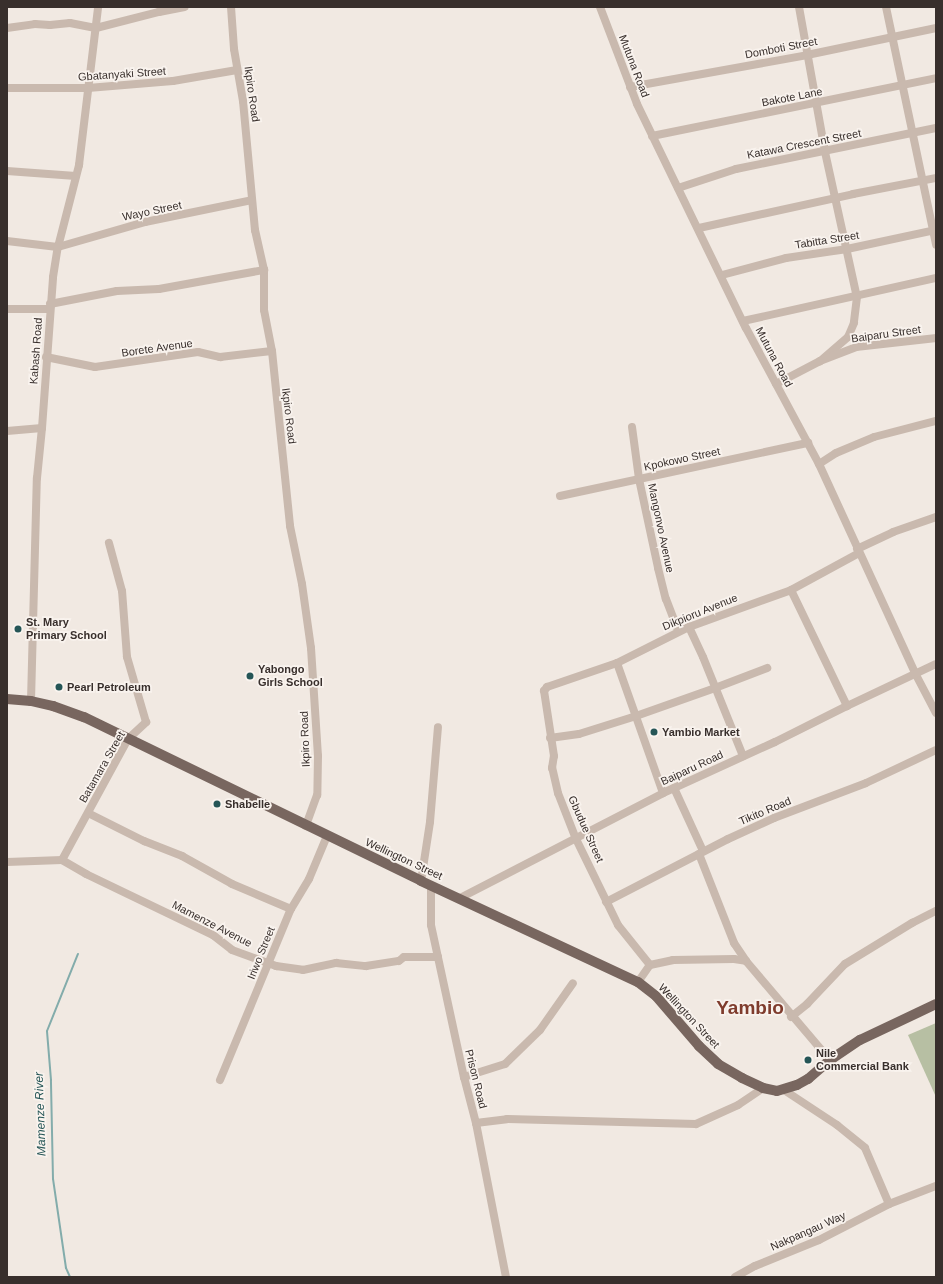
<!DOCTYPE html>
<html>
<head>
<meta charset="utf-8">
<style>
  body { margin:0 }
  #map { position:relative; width:943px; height:1284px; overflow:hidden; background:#f1e9e2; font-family:Helvetica,sans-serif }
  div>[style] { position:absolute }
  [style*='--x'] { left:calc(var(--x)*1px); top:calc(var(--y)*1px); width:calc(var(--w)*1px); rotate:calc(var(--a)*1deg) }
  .green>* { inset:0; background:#b7bfa3 }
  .stream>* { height:2px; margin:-1px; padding:0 1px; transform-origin:1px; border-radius:1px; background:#83acab }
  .minor>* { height:8px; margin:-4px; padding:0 4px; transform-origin:4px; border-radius:4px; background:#c9b9ae }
  .major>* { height:10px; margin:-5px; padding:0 5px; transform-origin:5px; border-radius:5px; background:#78665f }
  .dots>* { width:11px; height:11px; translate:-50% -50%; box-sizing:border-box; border:2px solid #f9f3ee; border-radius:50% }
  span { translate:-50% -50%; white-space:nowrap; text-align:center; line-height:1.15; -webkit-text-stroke:3.5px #f9f3ee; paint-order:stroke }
  .street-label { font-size:11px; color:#382f2c }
  .poi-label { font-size:11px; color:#382f2c; font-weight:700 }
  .left { translate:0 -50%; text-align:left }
  .water-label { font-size:12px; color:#255556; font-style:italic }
  .town-label { font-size:19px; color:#7f3c2d; font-weight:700 }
  .frame { position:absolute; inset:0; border:8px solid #382f2c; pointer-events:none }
</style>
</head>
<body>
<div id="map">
  <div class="green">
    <i style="clip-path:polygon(936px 1023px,936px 1097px,908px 1035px)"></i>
  </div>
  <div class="stream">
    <i style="--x:70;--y:1277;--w:10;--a:-114"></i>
    <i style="--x:66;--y:1268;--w:90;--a:-98.3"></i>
    <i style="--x:53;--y:1179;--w:99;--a:-91.2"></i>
    <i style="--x:51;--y:1080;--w:49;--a:-94.7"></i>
    <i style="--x:47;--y:1031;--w:83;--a:-68.1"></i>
  </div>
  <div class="minor">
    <i style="--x:231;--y:7;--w:42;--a:85.9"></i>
    <i style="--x:234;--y:49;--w:53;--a:80.2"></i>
    <i style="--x:243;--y:101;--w:130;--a:84.7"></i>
    <i style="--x:255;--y:230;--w:41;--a:77.3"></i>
    <i style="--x:264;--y:270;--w:40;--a:90"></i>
    <i style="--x:264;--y:310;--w:42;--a:79"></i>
    <i style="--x:272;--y:351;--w:176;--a:84.1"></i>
    <i style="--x:290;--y:526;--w:59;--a:78.3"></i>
    <i style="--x:302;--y:584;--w:65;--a:82"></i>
    <i style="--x:311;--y:648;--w:108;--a:86.3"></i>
    <i style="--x:318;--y:756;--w:39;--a:91"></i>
    <i style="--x:317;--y:795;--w:33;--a:110"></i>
    <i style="--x:600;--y:7;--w:104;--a:69.1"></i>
    <i style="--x:637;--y:104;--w:249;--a:64.1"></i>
    <i style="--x:746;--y:328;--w:154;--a:61.8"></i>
    <i style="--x:819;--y:464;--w:230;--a:65.3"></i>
    <i style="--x:915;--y:673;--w:45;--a:62.3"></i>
    <i style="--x:799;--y:7;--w:147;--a:79.8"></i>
    <i style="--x:825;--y:152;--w:148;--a:77.6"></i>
    <i style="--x:857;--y:297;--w:26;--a:97"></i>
    <i style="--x:854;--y:323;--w:15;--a:113"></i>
    <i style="--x:848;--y:337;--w:37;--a:139"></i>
    <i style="--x:886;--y:7;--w:243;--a:78.1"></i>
    <i style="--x:7;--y:28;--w:28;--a:-8"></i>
    <i style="--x:35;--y:24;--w:15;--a:4"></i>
    <i style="--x:50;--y:25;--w:20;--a:-6"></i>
    <i style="--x:70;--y:23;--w:26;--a:11"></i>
    <i style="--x:96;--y:28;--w:65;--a:-14.3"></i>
    <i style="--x:159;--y:12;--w:26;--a:-11"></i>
    <i style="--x:630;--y:87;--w:180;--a:-10.2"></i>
    <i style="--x:807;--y:55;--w:132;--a:-11.8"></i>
    <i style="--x:7;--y:88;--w:81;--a:0"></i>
    <i style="--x:88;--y:88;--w:85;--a:-4.7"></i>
    <i style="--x:173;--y:81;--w:65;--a:-9.8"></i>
    <i style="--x:652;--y:136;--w:290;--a:-11.5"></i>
    <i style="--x:7;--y:171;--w:69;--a:4.1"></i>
    <i style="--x:678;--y:188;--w:61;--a:-18.1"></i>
    <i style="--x:736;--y:169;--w:204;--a:-11.6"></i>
    <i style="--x:699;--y:228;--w:158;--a:-12.4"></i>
    <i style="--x:853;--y:194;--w:85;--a:-10.9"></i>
    <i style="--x:7;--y:241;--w:51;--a:6.7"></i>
    <i style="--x:58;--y:247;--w:91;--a:-16"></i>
    <i style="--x:145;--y:222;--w:109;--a:-11.6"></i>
    <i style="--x:722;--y:275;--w:66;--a:-14.9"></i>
    <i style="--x:786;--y:258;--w:62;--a:-8.4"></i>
    <i style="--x:847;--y:249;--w:91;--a:-12.1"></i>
    <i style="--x:50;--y:304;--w:68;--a:-11"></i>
    <i style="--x:117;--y:291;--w:42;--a:-2.7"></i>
    <i style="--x:159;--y:289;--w:107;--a:-10.3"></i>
    <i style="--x:7;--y:309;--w:43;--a:0"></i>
    <i style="--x:743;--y:321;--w:198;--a:-12.6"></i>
    <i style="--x:46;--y:357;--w:50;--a:11.5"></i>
    <i style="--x:95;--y:367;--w:104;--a:-8.3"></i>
    <i style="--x:198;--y:352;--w:23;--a:13"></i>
    <i style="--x:220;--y:357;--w:52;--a:-6.6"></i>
    <i style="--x:776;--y:384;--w:50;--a:-27.6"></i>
    <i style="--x:820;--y:361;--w:39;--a:-21"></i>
    <i style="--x:856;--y:347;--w:81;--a:-6.4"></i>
    <i style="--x:632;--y:427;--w:52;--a:82.3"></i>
    <i style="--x:639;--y:479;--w:91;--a:77.9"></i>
    <i style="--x:658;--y:568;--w:32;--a:76"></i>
    <i style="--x:666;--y:599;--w:34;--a:69"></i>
    <i style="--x:7;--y:431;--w:35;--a:-5"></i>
    <i style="--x:819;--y:464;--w:20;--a:-33"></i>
    <i style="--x:836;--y:453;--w:41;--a:-22.8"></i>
    <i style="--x:874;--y:437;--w:64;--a:-14.5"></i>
    <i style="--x:560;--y:496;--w:254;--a:-12.1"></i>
    <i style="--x:857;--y:549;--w:40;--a:-25"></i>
    <i style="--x:893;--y:532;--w:46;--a:-19.2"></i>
    <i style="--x:791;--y:590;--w:129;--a:64.2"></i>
    <i style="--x:689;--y:627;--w:33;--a:65"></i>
    <i style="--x:703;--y:657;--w:107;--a:68"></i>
    <i style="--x:617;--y:663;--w:138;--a:70.5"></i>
    <i style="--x:31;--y:701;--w:223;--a:-88.5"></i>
    <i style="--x:37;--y:478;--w:50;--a:-84.3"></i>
    <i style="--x:42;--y:428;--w:151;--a:-85.8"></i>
    <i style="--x:53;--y:277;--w:30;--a:-81"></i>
    <i style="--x:58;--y:247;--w:85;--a:-75.6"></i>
    <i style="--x:79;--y:165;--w:159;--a:-83.1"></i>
    <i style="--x:550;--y:738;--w:29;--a:-8"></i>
    <i style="--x:579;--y:734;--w:60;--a:-17.5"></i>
    <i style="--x:636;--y:716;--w:84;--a:-19.5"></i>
    <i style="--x:715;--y:688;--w:56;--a:-21"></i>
    <i style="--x:674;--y:788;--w:69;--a:65.3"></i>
    <i style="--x:88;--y:813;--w:63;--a:26.6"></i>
    <i style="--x:144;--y:841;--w:41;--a:21.5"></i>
    <i style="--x:182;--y:856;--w:57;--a:29.2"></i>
    <i style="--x:232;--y:884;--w:64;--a:23"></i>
    <i style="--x:699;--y:854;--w:96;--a:68.5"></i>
    <i style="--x:734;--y:943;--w:22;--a:56"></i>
    <i style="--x:746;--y:961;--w:130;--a:49.7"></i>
    <i style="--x:62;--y:860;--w:138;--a:-61.4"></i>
    <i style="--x:128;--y:739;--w:25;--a:-43"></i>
    <i style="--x:146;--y:722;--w:68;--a:-106.3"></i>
    <i style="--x:127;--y:657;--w:66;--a:-94.3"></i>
    <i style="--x:122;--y:591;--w:50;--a:-105.2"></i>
    <i style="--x:7;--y:862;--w:55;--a:-2.1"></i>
    <i style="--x:62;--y:860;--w:28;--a:30"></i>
    <i style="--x:86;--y:874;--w:141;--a:25.7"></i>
    <i style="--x:213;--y:935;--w:24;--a:38"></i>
    <i style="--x:232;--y:950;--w:47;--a:20"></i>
    <i style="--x:276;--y:966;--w:27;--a:8"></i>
    <i style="--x:303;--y:970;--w:34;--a:-12"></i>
    <i style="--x:336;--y:963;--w:30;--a:6"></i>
    <i style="--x:366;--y:966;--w:33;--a:-9"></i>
    <i style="--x:399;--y:961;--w:6;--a:-39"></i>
    <i style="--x:404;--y:957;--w:34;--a:0"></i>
    <i style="--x:421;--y:881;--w:60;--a:-81.3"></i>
    <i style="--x:430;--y:822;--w:95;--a:-85.2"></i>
    <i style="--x:431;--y:886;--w:39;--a:90"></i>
    <i style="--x:431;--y:925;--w:156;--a:77.8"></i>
    <i style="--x:464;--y:1077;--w:48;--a:75.4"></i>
    <i style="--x:476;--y:1123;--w:157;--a:79"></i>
    <i style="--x:460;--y:898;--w:229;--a:-27.3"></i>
    <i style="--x:663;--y:793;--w:123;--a:-24.5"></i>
    <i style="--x:775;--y:742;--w:80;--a:-26.6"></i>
    <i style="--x:847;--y:706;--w:98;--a:-25.3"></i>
    <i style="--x:606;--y:902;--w:137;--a:-27.3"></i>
    <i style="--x:728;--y:839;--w:51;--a:-24.5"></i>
    <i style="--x:774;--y:818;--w:98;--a:-20.8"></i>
    <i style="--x:866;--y:783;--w:77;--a:-25.2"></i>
    <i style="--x:650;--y:965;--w:51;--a:-128.7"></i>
    <i style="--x:618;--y:925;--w:96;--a:-116"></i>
    <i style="--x:576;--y:839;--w:49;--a:-111.4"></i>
    <i style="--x:558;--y:793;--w:26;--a:-103"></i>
    <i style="--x:552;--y:768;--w:12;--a:-81"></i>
    <i style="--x:554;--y:756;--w:66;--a:-98.7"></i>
    <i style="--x:544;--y:691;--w:5;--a:-53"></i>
    <i style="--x:547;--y:687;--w:74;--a:-18.9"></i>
    <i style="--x:617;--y:663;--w:80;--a:-26.6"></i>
    <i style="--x:689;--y:627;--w:109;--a:-19.9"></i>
    <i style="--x:791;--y:590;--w:77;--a:-28.6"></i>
    <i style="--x:638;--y:982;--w:21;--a:-55"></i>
    <i style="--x:650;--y:965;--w:24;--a:-12"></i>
    <i style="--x:673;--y:960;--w:61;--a:-0.9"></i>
    <i style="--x:734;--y:959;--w:12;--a:9"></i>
    <i style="--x:791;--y:1017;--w:21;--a:-39"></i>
    <i style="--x:807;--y:1004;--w:55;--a:-46.5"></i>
    <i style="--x:845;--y:964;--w:79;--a:-31.5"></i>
    <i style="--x:912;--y:923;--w:27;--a:-27"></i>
    <i style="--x:464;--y:1077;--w:43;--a:-17.6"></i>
    <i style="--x:505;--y:1064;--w:49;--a:-44.2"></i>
    <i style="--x:540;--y:1030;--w:57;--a:-54.9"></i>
    <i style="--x:220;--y:1080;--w:185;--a:-67.5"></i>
    <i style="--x:291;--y:909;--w:35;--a:-59"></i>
    <i style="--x:309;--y:879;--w:47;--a:-67.3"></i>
    <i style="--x:784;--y:1090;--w:64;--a:33.4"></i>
    <i style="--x:837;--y:1125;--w:36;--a:39"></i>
    <i style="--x:865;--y:1148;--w:61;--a:66.8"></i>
    <i style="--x:476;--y:1123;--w:31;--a:-7"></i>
    <i style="--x:507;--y:1119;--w:189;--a:1.5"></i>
    <i style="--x:696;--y:1124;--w:46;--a:-24.3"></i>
    <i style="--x:738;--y:1105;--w:30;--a:-34"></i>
    <i style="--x:735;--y:1277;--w:23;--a:-29"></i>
    <i style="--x:755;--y:1266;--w:69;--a:-22.1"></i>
    <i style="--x:819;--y:1240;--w:79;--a:-27.2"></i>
    <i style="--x:889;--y:1204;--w:50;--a:-21"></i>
  </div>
  <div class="major">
    <i style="--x:7;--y:699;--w:24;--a:5"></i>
    <i style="--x:31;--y:701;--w:23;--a:13"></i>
    <i style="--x:53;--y:706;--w:33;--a:20"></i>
    <i style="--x:84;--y:717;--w:375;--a:25.9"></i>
    <i style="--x:421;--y:881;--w:239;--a:25"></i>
    <i style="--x:638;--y:982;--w:23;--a:38"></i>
    <i style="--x:656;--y:996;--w:66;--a:49.3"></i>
    <i style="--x:699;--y:1046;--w:26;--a:43"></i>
    <i style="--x:718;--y:1064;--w:28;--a:30"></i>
    <i style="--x:742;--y:1078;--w:23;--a:25"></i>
    <i style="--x:763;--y:1088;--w:14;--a:12"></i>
    <i style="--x:777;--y:1091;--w:21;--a:-17"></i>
    <i style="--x:797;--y:1085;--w:13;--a:-29"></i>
    <i style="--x:808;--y:1079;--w:29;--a:-41"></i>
    <i style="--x:830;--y:1060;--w:36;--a:-34"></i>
    <i style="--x:860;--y:1040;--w:84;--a:-25.3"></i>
  </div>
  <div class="dots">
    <i style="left:18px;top:629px;background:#255556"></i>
    <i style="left:250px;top:676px;background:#255556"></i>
    <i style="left:59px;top:687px;background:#255556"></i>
    <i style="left:654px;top:732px;background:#255556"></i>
    <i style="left:217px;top:804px;background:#255556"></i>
    <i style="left:808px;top:1060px;background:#255556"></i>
  </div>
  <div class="street-label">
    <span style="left:781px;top:48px;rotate:-11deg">Domboti Street</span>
    <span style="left:634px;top:66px;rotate:69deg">Mutuna Road</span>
    <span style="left:122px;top:74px;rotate:-4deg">Gbatanyaki Street</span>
    <span style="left:252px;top:94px;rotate:82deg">Ikpiro Road</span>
    <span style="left:792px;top:97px;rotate:-11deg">Bakote Lane</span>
    <span style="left:804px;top:144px;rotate:-11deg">Katawa Crescent Street</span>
    <span style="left:152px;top:211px;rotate:-12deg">Wayo Street</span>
    <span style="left:827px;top:240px;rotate:-9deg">Tabitta Street</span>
    <span style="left:886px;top:334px;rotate:-8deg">Baiparu Street</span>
    <span style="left:157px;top:348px;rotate:-8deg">Borete Avenue</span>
    <span style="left:36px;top:351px;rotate:-86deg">Kabash Road</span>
    <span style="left:774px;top:357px;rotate:62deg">Mutuna Road</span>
    <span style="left:289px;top:416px;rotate:83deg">Ikpiro Road</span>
    <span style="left:682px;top:459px;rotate:-12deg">Kpokowo Street</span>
    <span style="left:661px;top:528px;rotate:78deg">Mangonvo Avenue</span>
    <span style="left:700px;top:612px;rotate:-22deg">Dikpioru Avenue</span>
    <span style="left:305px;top:739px;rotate:-92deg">Ikpiro Road</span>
    <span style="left:102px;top:767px;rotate:-60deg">Batamara Street</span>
    <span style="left:692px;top:768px;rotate:-25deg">Baiparu Road</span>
    <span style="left:765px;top:811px;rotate:-23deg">Tikito Road</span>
    <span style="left:586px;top:829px;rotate:66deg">Gbudue Street</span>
    <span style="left:404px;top:859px;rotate:25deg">Wellington Street</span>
    <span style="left:212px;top:924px;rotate:27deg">Mamenze Avenue</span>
    <span style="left:261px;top:953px;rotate:-68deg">Iriwo Street</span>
    <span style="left:689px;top:1016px;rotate:47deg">Wellington Street</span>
    <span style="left:476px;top:1079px;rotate:76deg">Prison Road</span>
    <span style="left:808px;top:1231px;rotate:-24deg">Nakpangau Way</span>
  </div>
  <div class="poi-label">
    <span class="left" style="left:26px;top:629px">St. Mary<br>Primary School</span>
    <span class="left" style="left:258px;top:676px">Yabongo<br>Girls School</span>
    <span class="left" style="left:67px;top:687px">Pearl Petroleum</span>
    <span class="left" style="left:662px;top:732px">Yambio Market</span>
    <span class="left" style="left:225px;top:804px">Shabelle</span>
    <span class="left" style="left:816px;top:1060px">Nile<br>Commercial Bank</span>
  </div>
  <div class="water-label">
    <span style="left:41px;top:1114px;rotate:-92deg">Mamenze River</span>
  </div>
  <div class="town-label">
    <span style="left:750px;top:1008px">Yambio</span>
  </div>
  <div class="frame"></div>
</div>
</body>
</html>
